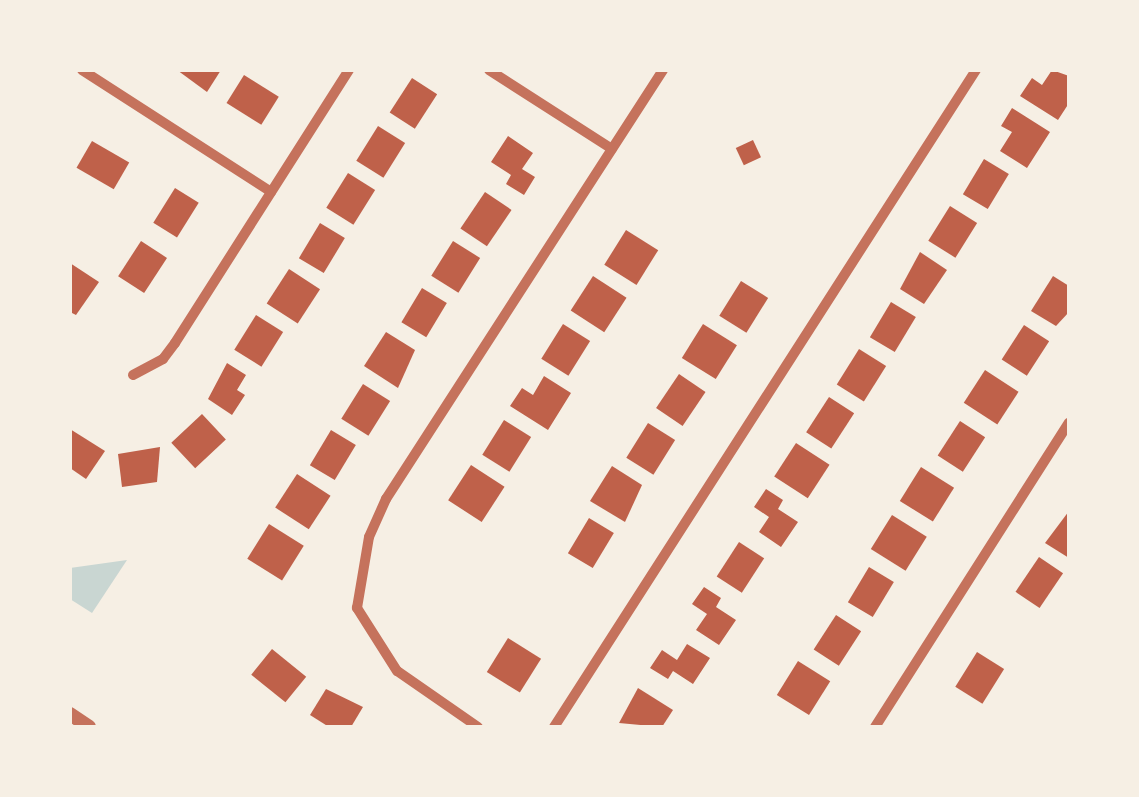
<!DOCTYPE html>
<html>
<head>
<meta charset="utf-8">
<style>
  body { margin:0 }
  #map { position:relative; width:1139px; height:797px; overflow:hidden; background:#f6efe4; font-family:Overpass,sans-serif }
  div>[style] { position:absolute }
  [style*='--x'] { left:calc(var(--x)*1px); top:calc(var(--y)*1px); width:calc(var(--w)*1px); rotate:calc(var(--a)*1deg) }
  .water>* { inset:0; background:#c9d6d2 }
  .building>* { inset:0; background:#bf614a; transform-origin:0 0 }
  .minor>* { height:10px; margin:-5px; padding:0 5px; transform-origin:5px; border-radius:5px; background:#c5725c }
  .tertiary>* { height:14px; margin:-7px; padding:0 7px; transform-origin:7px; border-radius:7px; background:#c5725c }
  span { translate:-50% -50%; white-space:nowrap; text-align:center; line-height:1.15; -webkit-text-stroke:9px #f6efe4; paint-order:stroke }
  .frame { position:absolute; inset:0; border:72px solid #f6efe4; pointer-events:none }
</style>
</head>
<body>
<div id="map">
  <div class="water">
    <i style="clip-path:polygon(127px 560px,92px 613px,70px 599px,70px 568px)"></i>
  </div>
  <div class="building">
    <i style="clip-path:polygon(177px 70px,221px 70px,207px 92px)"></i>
    <i style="clip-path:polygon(1052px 70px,1069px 76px,1069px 103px,1058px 120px,1020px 96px,1032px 78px,1042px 85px)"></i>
    <i style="left:244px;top:75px;width:41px;height:33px;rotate:32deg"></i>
    <i style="left:412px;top:78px;width:30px;height:41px;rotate:33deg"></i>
    <i style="clip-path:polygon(1012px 108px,1050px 132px,1027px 168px,1000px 151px,1012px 132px,1001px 126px)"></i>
    <i style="left:378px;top:126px;width:32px;height:41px;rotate:32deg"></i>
    <i style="clip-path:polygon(508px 136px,533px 153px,522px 169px,535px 177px,524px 195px,506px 184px,511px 175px,491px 162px)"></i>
    <i style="left:753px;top:140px;width:19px;height:19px;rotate:65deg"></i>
    <i style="left:92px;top:141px;width:43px;height:31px;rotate:30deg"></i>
    <i style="left:984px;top:159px;width:29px;height:41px;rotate:31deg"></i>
    <i style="left:348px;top:173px;width:32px;height:41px;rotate:32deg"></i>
    <i style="left:175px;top:188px;width:28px;height:41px;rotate:32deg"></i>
    <i style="left:485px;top:192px;width:32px;height:44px;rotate:34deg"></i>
    <i style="left:950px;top:206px;width:32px;height:41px;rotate:32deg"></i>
    <i style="left:320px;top:223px;width:29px;height:41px;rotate:31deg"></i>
    <i style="left:626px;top:230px;width:38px;height:41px;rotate:32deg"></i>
    <i style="left:141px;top:241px;width:31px;height:42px;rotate:33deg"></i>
    <i style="left:453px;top:241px;width:32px;height:41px;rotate:32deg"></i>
    <i style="clip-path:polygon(920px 252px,947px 270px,924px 304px,900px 289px)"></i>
    <i style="clip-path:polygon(70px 263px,99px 282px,76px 315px,70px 312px)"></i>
    <i style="left:289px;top:269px;width:37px;height:41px;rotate:33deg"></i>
    <i style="left:593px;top:276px;width:40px;height:41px;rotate:33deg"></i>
    <i style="clip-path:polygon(1053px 276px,1069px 286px,1069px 312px,1056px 326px,1031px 311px)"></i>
    <i style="left:741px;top:281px;width:32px;height:41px;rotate:32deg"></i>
    <i style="left:422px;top:288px;width:29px;height:40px;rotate:31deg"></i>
    <i style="left:891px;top:302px;width:29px;height:41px;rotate:31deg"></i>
    <i style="left:256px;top:315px;width:32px;height:41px;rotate:32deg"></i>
    <i style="left:563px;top:324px;width:32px;height:41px;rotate:32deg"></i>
    <i style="left:703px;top:324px;width:40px;height:40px;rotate:32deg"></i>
    <i style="left:1024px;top:325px;width:30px;height:41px;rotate:33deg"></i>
    <i style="clip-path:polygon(386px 332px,415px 350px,398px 388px,364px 366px)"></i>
    <i style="left:859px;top:349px;width:32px;height:42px;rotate:32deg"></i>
    <i style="clip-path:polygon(227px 363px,246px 375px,237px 390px,245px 395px,232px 415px,208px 399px)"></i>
    <i style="left:985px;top:370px;width:40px;height:39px;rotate:33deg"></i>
    <i style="left:679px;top:374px;width:32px;height:41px;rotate:34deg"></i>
    <i style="clip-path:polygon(544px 376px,571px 393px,548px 430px,510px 406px,522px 388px,533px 395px)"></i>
    <i style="left:363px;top:384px;width:32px;height:41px;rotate:32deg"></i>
    <i style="left:829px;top:397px;width:30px;height:42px;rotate:33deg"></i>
    <i style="left:202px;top:414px;width:35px;height:42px;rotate:47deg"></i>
    <i style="left:504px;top:420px;width:32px;height:41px;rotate:32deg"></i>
    <i style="left:960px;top:421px;width:30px;height:41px;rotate:33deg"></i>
    <i style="left:648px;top:423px;width:32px;height:41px;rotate:32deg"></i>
    <i style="clip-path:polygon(70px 429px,105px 451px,86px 479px,70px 468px)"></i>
    <i style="left:331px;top:430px;width:29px;height:41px;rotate:31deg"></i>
    <i style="left:796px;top:443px;width:40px;height:40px;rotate:33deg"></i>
    <i style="clip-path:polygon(160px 447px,157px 482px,122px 487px,118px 454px)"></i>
    <i style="left:471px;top:465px;width:40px;height:42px;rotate:33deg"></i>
    <i style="clip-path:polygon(612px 466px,642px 485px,625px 522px,590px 501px)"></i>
    <i style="left:921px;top:467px;width:39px;height:40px;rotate:32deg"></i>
    <i style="left:297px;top:474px;width:40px;height:40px;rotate:33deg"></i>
    <i style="clip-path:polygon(766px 489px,783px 500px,778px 509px,798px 522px,781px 547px,759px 532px,769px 517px,754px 507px)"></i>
    <i style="clip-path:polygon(1069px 511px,1069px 558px,1045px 543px)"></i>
    <i style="left:892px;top:515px;width:41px;height:40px;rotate:32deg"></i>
    <i style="left:589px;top:518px;width:29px;height:41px;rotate:31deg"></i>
    <i style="left:269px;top:524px;width:41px;height:41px;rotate:32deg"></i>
    <i style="left:739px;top:542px;width:30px;height:41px;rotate:33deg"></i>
    <i style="left:1039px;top:557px;width:29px;height:42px;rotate:34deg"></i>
    <i style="left:869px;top:567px;width:29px;height:41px;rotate:31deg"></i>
    <i style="clip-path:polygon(704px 587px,721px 598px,716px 607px,736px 620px,719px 645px,696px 630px,707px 614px,692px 604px)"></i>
    <i style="left:836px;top:615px;width:30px;height:41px;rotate:33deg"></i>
    <i style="left:508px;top:638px;width:39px;height:40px;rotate:32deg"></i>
    <i style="clip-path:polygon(687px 644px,710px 658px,693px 684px,673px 671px,668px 679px,650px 668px,662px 650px,677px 660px)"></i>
    <i style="left:272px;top:649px;width:44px;height:33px;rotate:39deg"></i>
    <i style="left:977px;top:652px;width:32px;height:41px;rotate:32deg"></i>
    <i style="left:798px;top:661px;width:38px;height:40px;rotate:32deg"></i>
    <i style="clip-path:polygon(638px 688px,673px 710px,662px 727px,619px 723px)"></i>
    <i style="clip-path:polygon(326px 689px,363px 707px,351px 727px,329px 727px,310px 715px)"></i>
  </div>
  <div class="minor">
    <i style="--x:82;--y:70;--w:225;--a:32.8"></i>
    <i style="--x:489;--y:70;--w:146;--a:32.7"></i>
    <i style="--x:133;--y:375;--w:34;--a:-28"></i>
    <i style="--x:163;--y:359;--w:20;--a:-53"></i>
    <i style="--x:175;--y:343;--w:324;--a:-57.5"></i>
    <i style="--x:478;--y:727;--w:98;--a:-145.3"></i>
    <i style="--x:397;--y:671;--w:75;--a:-122.4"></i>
    <i style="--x:357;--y:608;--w:72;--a:-80.4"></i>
    <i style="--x:369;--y:537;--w:42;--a:-65.9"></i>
    <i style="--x:386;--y:499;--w:511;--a:-57.15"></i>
    <i style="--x:554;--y:727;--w:781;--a:-57.29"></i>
    <i style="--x:875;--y:727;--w:361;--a:-57.5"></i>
  </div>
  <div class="tertiary">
    <i style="--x:70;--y:714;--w:23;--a:34"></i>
  </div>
  <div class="frame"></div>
</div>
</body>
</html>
